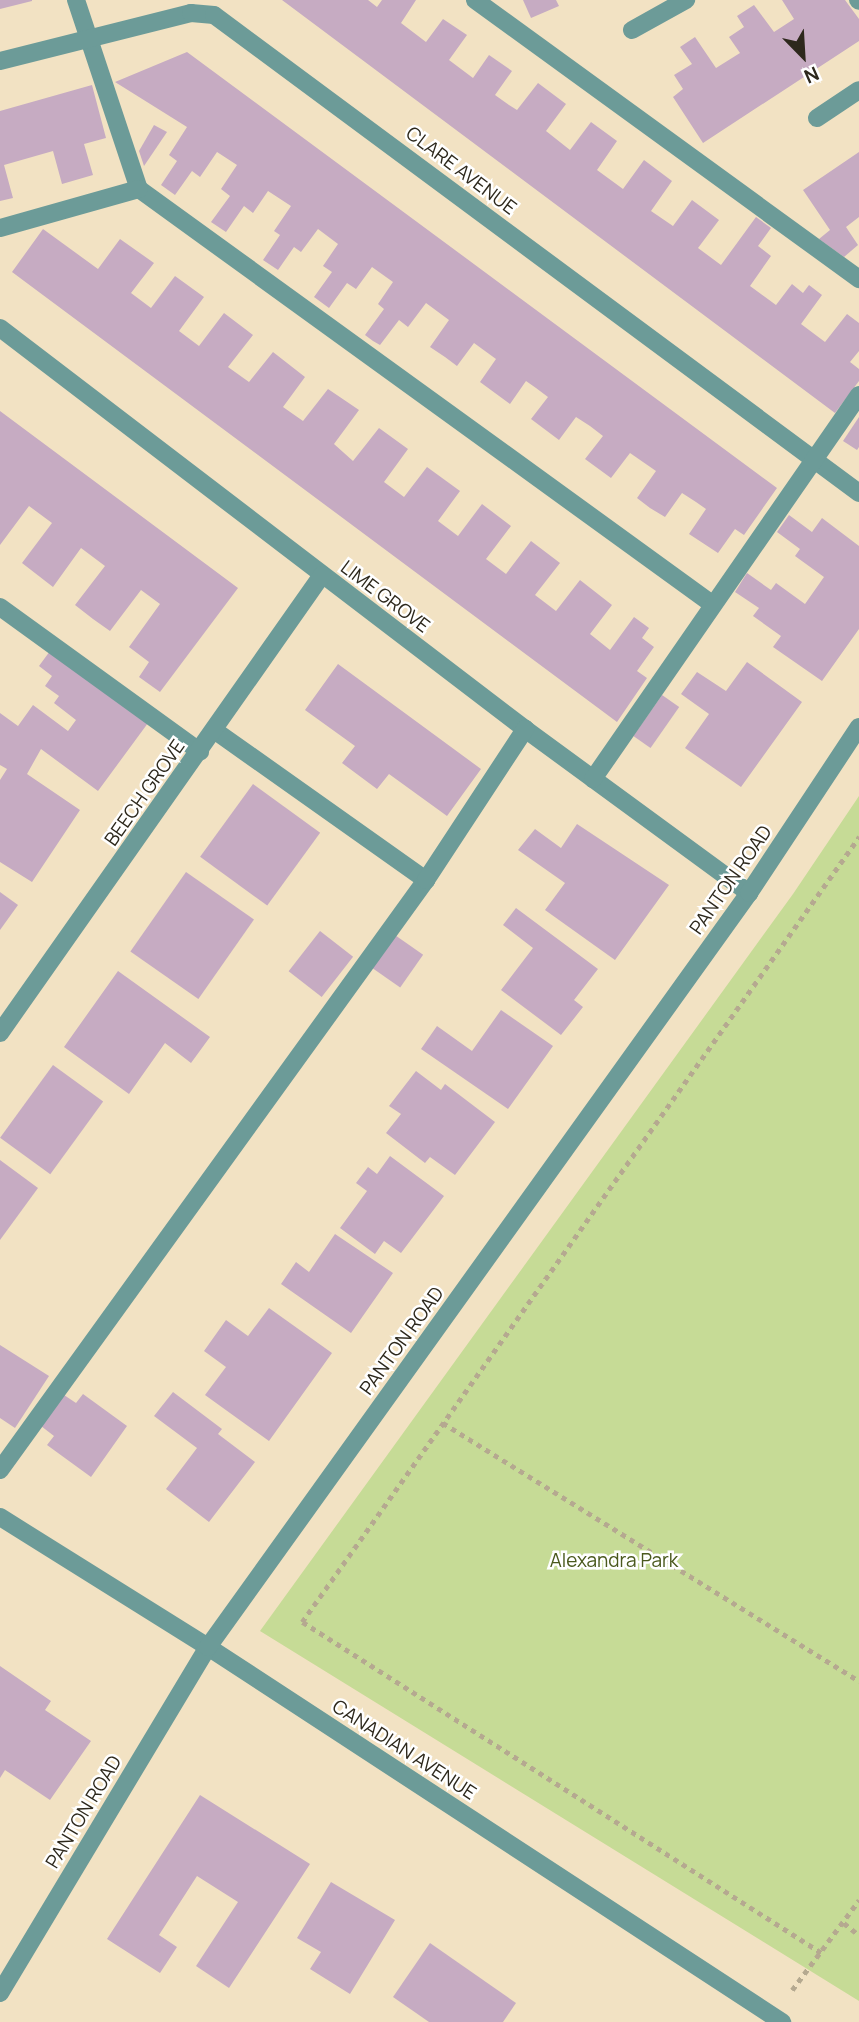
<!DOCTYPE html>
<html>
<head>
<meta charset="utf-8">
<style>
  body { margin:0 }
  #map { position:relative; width:859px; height:2022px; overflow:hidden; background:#f2e2c3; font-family:Manrope,sans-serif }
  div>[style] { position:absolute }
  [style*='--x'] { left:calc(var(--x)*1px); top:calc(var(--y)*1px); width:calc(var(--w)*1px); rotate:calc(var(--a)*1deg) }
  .green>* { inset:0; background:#c6db96 }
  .building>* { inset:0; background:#c6abc2; transform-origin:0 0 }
  .path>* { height:4.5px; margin-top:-2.25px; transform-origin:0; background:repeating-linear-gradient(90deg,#b5a990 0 5px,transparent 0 10px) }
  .minor>* { height:18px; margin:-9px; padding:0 9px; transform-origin:9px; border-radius:9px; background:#6c9b98 }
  span { translate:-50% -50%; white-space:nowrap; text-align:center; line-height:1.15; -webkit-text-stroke:5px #fff; paint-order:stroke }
  .street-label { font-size:19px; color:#2d281c }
  .park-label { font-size:19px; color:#4a591d }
  .north { position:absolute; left:768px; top:21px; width:70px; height:70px; -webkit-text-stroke:5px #fff; paint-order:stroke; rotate:156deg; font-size:19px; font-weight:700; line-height:28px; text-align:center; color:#2d281c }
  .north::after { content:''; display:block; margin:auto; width:24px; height:32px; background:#2d281c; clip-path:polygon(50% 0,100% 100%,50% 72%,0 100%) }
</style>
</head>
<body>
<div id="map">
  <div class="green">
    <i style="clip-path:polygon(859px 796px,859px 2001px,260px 1631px,793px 894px)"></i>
  </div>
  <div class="building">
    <i style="clip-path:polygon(0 0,32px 0,32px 1px,0 9px)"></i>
    <i style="clip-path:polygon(282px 0,368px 0,377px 7px,382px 0,416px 0,401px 23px,426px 42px,443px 19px,467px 35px,449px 60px,473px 78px,489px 55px,512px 71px,495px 95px,509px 105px,517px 110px,538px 83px,566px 104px,546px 131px,570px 150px,591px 122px,617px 141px,597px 170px,623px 189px,644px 160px,672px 181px,651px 211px,673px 226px,692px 200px,719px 220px,698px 248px,721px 265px,756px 217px,771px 228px,758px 246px,771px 256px,750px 286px,776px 305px,792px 284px,803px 293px,809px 285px,822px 295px,801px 324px,825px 342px,847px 314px,859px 323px,859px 351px,850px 362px,859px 369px,859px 381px,835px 413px)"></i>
    <i style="clip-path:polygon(523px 0,556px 0,559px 6px,531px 18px)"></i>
    <i style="clip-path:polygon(782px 0,845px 0,859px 19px,859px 41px,703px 143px,673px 97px,683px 89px,674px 75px,692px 64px,680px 47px,695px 37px,716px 68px,740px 53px,729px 37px,744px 27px,737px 16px,754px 5px,774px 32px,794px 19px)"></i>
    <i style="clip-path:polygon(187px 52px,777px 488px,744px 535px,735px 529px,718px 553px,689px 534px,706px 509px,696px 502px,682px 493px,665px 517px,650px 508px,637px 498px,656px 471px,630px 453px,611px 478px,585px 459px,603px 436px,590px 426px,576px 417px,559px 440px,531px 419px,548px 397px,536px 388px,526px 381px,510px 404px,480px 382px,496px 359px,474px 343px,457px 366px,445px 357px,430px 347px,449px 320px,426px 303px,408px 327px,399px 320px,380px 345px,373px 341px,365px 335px,384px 309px,378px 304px,393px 282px,372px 267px,356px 289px,347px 283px,329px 308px,314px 297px,332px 272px,323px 266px,338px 244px,318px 229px,301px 252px,294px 247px,278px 270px,263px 260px,280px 235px,274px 231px,291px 206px,268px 191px,253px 213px,244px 206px,226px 232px,211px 222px,230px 196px,221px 189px,237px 165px,217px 152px,200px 177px,192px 171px,175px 195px,161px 185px,177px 161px,169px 155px,187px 127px,115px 82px)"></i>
    <i style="clip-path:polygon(92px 85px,106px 138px,84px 144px,93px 175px,62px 184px,53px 151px,4px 165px,13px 198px,0 201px,0 111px)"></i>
    <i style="clip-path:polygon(154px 125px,167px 132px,144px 166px,139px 151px)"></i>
    <i style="clip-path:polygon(859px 152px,859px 217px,846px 227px,858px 245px,844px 257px,819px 239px,830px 230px,803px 190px)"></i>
    <i style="clip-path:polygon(43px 229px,98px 269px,120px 239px,154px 263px,131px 293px,151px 308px,175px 276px,204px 297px,179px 331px,199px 346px,224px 313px,253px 335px,228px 367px,249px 382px,273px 352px,305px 377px,283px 407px,303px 421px,328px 389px,359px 410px,334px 444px,353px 461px,379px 428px,408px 449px,384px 482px,404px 497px,427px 467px,460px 491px,438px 521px,458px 536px,482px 504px,511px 526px,486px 559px,506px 574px,531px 541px,560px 563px,535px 595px,556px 611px,580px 580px,612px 605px,590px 634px,610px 650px,634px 617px,649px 628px,642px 638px,654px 647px,637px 671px,647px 678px,617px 722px,12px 272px)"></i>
    <i style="clip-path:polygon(0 411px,238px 588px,160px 692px,139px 677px,149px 662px,129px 647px,160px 604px,141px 590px,110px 631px,93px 619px,75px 605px,105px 566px,81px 548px,53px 587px,22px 563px,52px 523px,29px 506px,0 545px)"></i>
    <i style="clip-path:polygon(859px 417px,859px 447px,857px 450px,843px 441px)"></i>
    <i style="clip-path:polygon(789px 515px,812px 532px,822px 518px,859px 546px,859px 629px,822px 681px,773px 647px,781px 636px,753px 616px,759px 608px,735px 592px,747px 573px,771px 590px,776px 583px,805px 604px,824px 577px,795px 556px,800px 549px,777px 532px)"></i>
    <i style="clip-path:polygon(50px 651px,148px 723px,98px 791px,41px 749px,27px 774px,80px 810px,32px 882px,0 862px,0 780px,7px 769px,0 765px,0 713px,18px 726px,33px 705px,68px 731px,76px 720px,54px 703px,59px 696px,45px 686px,52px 676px,39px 666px)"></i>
    <i style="clip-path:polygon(747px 662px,802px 702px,741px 787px,685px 748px,709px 714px,681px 694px,697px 672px,726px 691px)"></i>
    <i style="clip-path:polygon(338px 664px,481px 769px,447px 816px,389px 774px,377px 789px,342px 763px,355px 746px,305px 710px)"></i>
    <i style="left:662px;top:695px;width:21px;height:50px;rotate:35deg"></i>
    <i style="left:253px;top:784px;width:83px;height:90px;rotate:36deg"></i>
    <i style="clip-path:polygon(577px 824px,669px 885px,615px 960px,545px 910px,565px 883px,518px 850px,535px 829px,561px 848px)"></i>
    <i style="left:186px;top:872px;width:83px;height:97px;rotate:35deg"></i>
    <i style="clip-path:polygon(0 892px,18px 905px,0 930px)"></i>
    <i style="clip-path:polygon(516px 908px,598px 969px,574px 1000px,583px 1007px,561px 1035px,501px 990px,533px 948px,503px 925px)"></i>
    <i style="left:320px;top:931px;width:42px;height:51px;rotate:38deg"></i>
    <i style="left:392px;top:933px;width:38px;height:40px;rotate:35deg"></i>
    <i style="clip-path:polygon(118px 971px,210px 1037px,191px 1063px,165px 1043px,129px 1094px,64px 1047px)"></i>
    <i style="clip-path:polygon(501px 1010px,553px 1046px,508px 1109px,421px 1049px,437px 1026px,472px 1051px)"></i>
    <i style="left:53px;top:1065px;width:62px;height:90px;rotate:36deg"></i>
    <i style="clip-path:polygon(416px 1071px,441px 1090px,445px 1084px,495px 1122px,455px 1175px,430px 1157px,425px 1163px,386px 1133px,401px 1114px,389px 1106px)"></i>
    <i style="clip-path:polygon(390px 1156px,444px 1196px,401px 1253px,384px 1241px,375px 1254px,340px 1228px,367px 1191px,356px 1183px,368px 1167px,377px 1174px)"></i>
    <i style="clip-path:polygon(0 1160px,38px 1188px,0 1240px)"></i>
    <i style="clip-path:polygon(335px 1234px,393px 1273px,351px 1333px,281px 1284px,296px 1262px,309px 1272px)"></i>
    <i style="clip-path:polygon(269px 1308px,332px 1353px,269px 1441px,205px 1395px,226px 1367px,204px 1351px,226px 1320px,248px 1336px)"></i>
    <i style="clip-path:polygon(0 1345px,49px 1376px,15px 1428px,0 1418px)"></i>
    <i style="clip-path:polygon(173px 1392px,222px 1429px,218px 1434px,255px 1462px,209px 1522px,166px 1489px,197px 1448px,154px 1416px)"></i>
    <i style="clip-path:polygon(83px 1394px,127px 1426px,91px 1477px,47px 1445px,54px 1436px,41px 1426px,64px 1395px,76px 1403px)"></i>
    <i style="clip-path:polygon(0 1666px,51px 1701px,45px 1710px,91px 1741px,50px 1800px,5px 1770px,0 1778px)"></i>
    <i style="clip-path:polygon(200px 1795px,310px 1864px,229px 1988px,196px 1966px,238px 1902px,197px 1876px,159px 1935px,177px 1947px,160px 1973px,107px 1939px)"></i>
    <i style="clip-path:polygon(331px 1882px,395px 1920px,350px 1994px,310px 1969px,321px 1952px,297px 1938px)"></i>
    <i style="clip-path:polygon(430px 1943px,516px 2003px,503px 2022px,429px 2022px,393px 1997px)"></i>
  </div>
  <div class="path">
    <i style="--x:443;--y:1423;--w:490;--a:31.8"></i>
    <i style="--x:844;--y:1923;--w:19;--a:39"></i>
    <i style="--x:821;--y:1953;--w:616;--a:-147.47"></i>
    <i style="--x:302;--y:1622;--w:963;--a:-54.64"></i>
    <i style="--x:792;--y:1990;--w:112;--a:-53.3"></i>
  </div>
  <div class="minor">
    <i style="--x:76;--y:0;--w:199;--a:71.6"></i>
    <i style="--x:139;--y:189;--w:707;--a:35.91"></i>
    <i style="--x:475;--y:0;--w:475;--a:36"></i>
    <i style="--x:858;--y:0;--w:1;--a:45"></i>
    <i style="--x:632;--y:30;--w:62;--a:-29.1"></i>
    <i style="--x:0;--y:61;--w:197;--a:-14.1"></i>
    <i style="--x:191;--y:13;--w:23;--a:5"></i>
    <i style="--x:214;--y:15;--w:803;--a:36.54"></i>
    <i style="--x:817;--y:118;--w:50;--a:-33.7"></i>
    <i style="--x:0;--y:228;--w:144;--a:-15.7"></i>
    <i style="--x:0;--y:328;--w:661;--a:37.37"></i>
    <i style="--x:525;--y:729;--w:278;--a:36.2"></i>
    <i style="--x:0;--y:607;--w:247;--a:35.9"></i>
    <i style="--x:214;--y:730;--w:260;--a:35.3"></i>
    <i style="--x:593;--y:779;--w:467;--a:-55.3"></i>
    <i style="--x:0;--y:1033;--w:560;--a:-54.89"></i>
    <i style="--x:0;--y:1470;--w:728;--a:-54.17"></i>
    <i style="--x:426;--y:880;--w:181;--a:-56.7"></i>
    <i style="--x:0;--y:1517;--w:245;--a:32"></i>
    <i style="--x:208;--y:1647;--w:686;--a:33.16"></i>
    <i style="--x:0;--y:1993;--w:404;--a:-59"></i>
    <i style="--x:208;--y:1647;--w:928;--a:-54.34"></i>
    <i style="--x:749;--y:893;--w:199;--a:-56.5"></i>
  </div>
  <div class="street-label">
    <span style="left:461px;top:171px;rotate:37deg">CLARE AVENUE</span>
    <span style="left:385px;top:597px;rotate:37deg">LIME GROVE</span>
    <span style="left:145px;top:793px;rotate:-55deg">BEECH GROVE</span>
    <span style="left:731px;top:880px;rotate:-55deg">PANTON ROAD</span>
    <span style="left:402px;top:1341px;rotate:-54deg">PANTON ROAD</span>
    <span style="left:404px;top:1750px;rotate:33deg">CANADIAN AVENUE</span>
    <span style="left:84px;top:1812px;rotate:-59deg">PANTON ROAD</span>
  </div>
  <div class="park-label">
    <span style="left:614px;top:1561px">Alexandra Park</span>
  </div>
  <div class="north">N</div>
</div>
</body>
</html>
